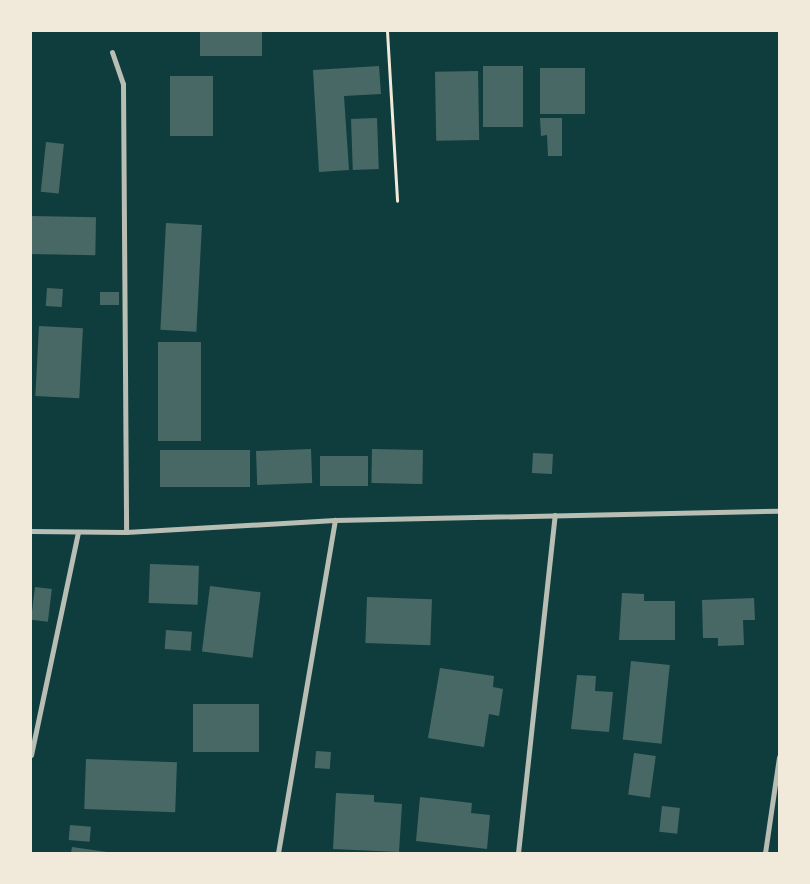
<!DOCTYPE html>
<html>
<head>
<meta charset="utf-8">
<style>
  body { margin:0 }
  #map { position:relative; width:810px; height:884px; overflow:hidden; background:#0f3d3e; font-family:Roboto,sans-serif }
  div>[style] { position:absolute }
  [style*='--x'] { left:calc(var(--x)*1px); top:calc(var(--y)*1px); width:calc(var(--w)*1px); rotate:calc(var(--a)*1deg) }
  .building>* { inset:0; background:#486865; transform-origin:0 0 }
  .path>* { height:3px; margin:-1.5px; padding:0 1.5px; transform-origin:1.5px; border-radius:1.5px; background:#f1e9da }
  .minor>* { height:5px; margin:-2.5px; padding:0 2.5px; transform-origin:2.5px; border-radius:2.5px; background:#b8beb3 }
  span { translate:-50% -50%; white-space:nowrap; text-align:center; line-height:1.15; -webkit-text-stroke:4px #f1e9da; paint-order:stroke }
  .frame { position:absolute; inset:0; border:32px solid #f1e9da; pointer-events:none }
</style>
</head>
<body>
<div id="map">
  <div class="building">
    <i style="left:200px;top:31px;width:62px;height:25px"></i>
    <i style="clip-path:polygon(379px 66px,381px 94px,344px 96px,349px 170px,319px 172px,313px 70px)"></i>
    <i style="left:523px;top:66px;width:61px;height:40px;rotate:90deg"></i>
    <i style="left:540px;top:68px;width:45px;height:46px"></i>
    <i style="left:478px;top:71px;width:69px;height:43px;rotate:89deg"></i>
    <i style="left:170px;top:76px;width:43px;height:60px"></i>
    <i style="left:377px;top:118px;width:51px;height:26px;rotate:88deg"></i>
    <i style="clip-path:polygon(540px 118px,562px 118px,562px 156px,548px 156px,547px 135px,541px 136px)"></i>
    <i style="left:46px;top:142px;width:18px;height:50px;rotate:6deg"></i>
    <i style="left:31px;top:216px;width:65px;height:38px;rotate:1deg"></i>
    <i style="left:166px;top:223px;width:36px;height:107px;rotate:3deg"></i>
    <i style="left:47px;top:288px;width:16px;height:18px;rotate:4deg"></i>
    <i style="left:119px;top:292px;width:13px;height:19px;rotate:90deg"></i>
    <i style="left:39px;top:326px;width:44px;height:70px;rotate:3deg"></i>
    <i style="left:158px;top:342px;width:43px;height:99px"></i>
    <i style="left:311px;top:449px;width:34px;height:55px;rotate:88deg"></i>
    <i style="left:372px;top:449px;width:51px;height:34px;rotate:1deg"></i>
    <i style="left:160px;top:450px;width:90px;height:37px"></i>
    <i style="left:533px;top:453px;width:20px;height:20px;rotate:3deg"></i>
    <i style="left:368px;top:456px;width:30px;height:48px;rotate:90deg"></i>
    <i style="left:150px;top:564px;width:49px;height:39px;rotate:2deg"></i>
    <i style="left:210px;top:586px;width:51px;height:66px;rotate:7deg"></i>
    <i style="left:35px;top:587px;width:17px;height:33px;rotate:7deg"></i>
    <i style="clip-path:polygon(622px 593px,644px 594px,644px 601px,675px 601px,675px 640px,619px 640px)"></i>
    <i style="left:367px;top:597px;width:65px;height:46px;rotate:2deg"></i>
    <i style="clip-path:polygon(754px 598px,755px 620px,743px 620px,744px 645px,718px 646px,718px 638px,703px 638px,702px 600px)"></i>
    <i style="left:166px;top:630px;width:26px;height:19px;rotate:4deg"></i>
    <i style="left:631px;top:661px;width:39px;height:79px;rotate:6deg"></i>
    <i style="clip-path:polygon(440px 668px,494px 676px,493px 687px,503px 689px,499px 716px,489px 714px,484px 747px,428px 738px)"></i>
    <i style="clip-path:polygon(577px 675px,596px 676px,595px 691px,613px 692px,609px 732px,571px 729px)"></i>
    <i style="left:193px;top:704px;width:66px;height:48px"></i>
    <i style="left:316px;top:751px;width:15px;height:17px;rotate:4deg"></i>
    <i style="left:634px;top:753px;width:22px;height:42px;rotate:8deg"></i>
    <i style="left:86px;top:759px;width:91px;height:50px;rotate:2deg"></i>
    <i style="clip-path:polygon(336px 793px,374px 795px,374px 802px,402px 804px,399px 852px,333px 849px)"></i>
    <i style="clip-path:polygon(420px 797px,472px 803px,471px 813px,490px 815px,487px 849px,416px 841px)"></i>
    <i style="left:662px;top:806px;width:18px;height:26px;rotate:6deg"></i>
    <i style="left:70px;top:825px;width:21px;height:15px;rotate:5deg"></i>
    <i style="clip-path:polygon(72px 847px,107px 852px,107px 853px,71px 853px)"></i>
  </div>
  <div class="path">
    <i style="--x:387;--y:31;--w:170;--a:86.6"></i>
  </div>
  <div class="minor">
    <i style="--x:112;--y:52;--w:34;--a:71"></i>
    <i style="--x:123;--y:84;--w:448;--a:89.6"></i>
    <i style="--x:31;--y:531;--w:95;--a:0.6"></i>
    <i style="--x:126;--y:532;--w:209;--a:-3.3"></i>
    <i style="--x:335;--y:520;--w:444;--a:-1.2"></i>
    <i style="--x:31;--y:755;--w:228;--a:-78.1"></i>
    <i style="--x:278;--y:853;--w:338;--a:-80.3"></i>
    <i style="--x:518;--y:853;--w:340;--a:-83.8"></i>
    <i style="--x:765;--y:853;--w:97;--a:-81.7"></i>
  </div>
  <div class="frame"></div>
</div>
</body>
</html>
